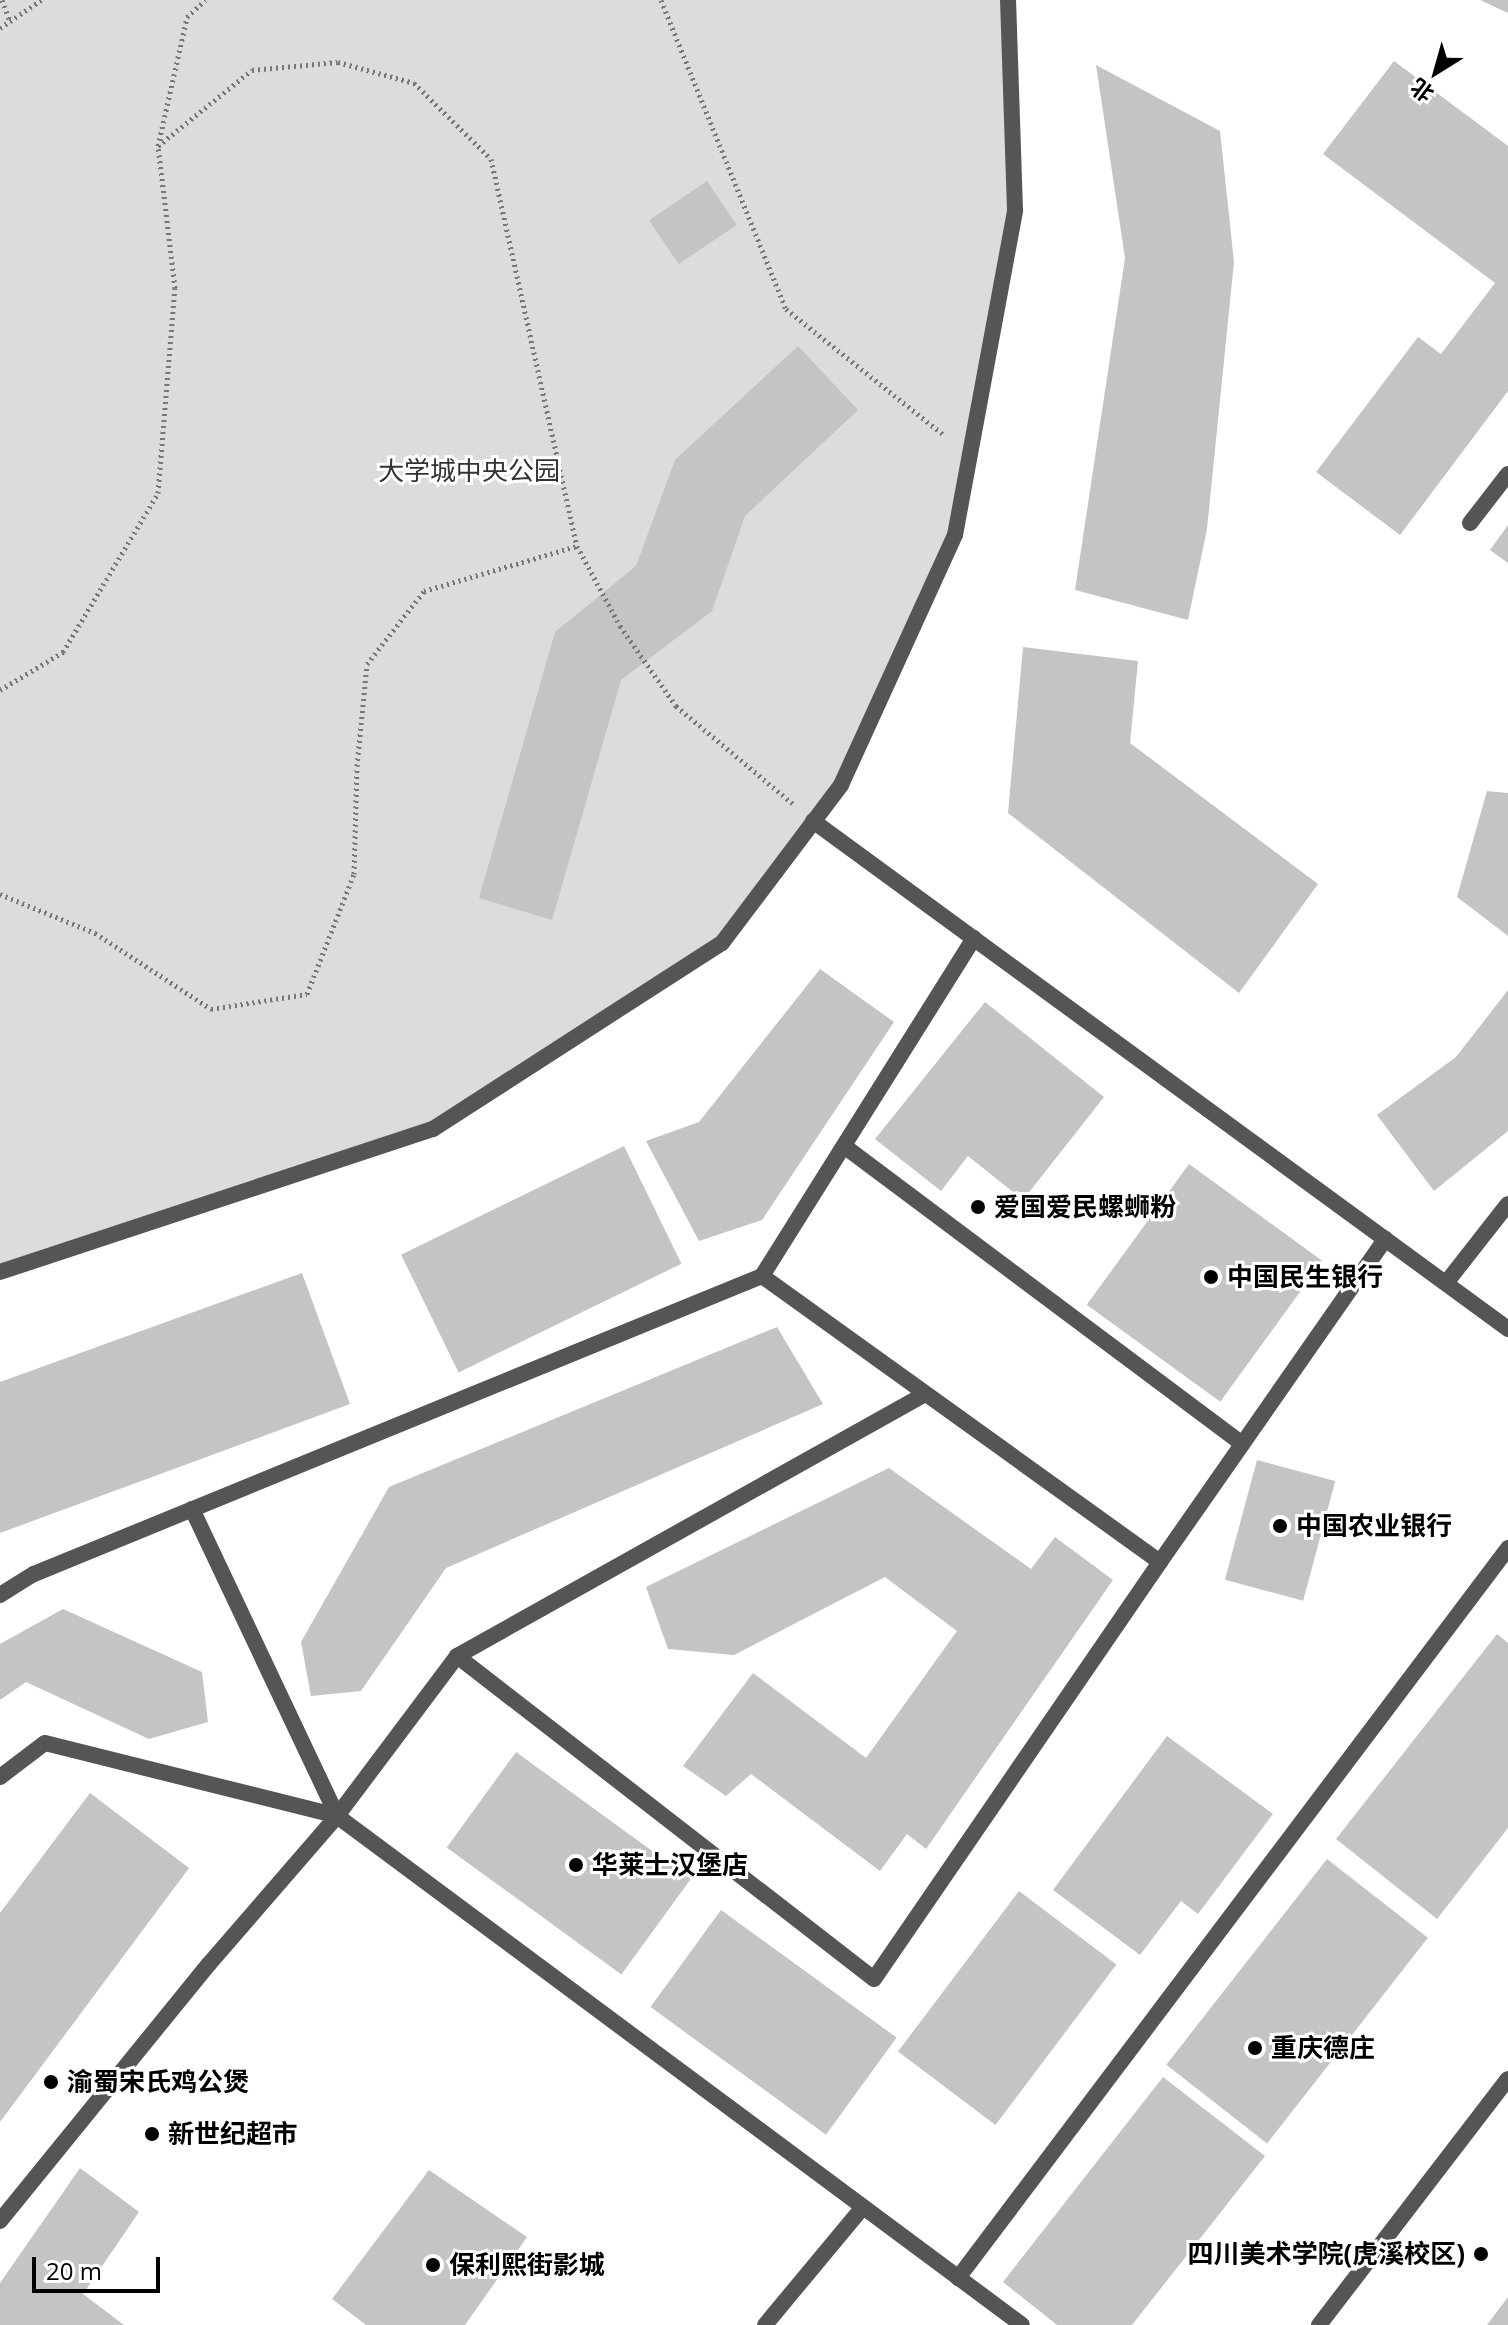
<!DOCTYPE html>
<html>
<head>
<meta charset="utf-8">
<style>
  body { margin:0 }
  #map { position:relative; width:1508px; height:2325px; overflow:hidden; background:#fff; font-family:"Open Sans","Noto Sans SC",sans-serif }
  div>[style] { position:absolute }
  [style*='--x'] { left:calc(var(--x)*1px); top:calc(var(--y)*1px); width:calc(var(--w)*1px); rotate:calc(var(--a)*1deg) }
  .green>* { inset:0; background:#dcdcdc }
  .building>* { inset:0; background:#c4c4c4; transform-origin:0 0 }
  .path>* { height:5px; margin-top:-2.5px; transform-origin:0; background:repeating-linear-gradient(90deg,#777 0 2px,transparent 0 6px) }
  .street>* { height:16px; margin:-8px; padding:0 8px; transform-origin:8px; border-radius:8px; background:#555 }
  .dots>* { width:22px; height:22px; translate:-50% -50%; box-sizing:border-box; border:4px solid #fff; border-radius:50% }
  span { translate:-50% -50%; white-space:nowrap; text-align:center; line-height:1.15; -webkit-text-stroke:6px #fff; paint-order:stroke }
  .park-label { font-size:26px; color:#333 }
  .poi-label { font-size:26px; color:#000; font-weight:700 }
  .left { translate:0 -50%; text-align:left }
  .right { translate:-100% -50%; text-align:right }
  .north { position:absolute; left:1396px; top:32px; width:80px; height:80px; -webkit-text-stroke:6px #fff; paint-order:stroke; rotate:217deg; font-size:22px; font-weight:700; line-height:32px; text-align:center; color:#000 }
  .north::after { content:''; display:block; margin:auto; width:28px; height:36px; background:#000; clip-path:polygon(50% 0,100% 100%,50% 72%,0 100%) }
  .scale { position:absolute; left:32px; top:2257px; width:128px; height:36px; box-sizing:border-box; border:4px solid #000; border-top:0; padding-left:10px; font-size:24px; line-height:28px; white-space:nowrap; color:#000; -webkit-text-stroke:6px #fff; paint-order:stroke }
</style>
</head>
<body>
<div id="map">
  <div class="green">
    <i style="clip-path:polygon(0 0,1008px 0,1015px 210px,955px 535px,841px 785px,722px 943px,433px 1129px,0 1272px)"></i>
  </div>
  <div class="building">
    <i style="clip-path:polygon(1480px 0,1508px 0,1508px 13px)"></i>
    <i style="clip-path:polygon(1394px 61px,1508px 146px,1508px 391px,1400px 535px,1316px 472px,1418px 337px,1441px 354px,1495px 283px,1323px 154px)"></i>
    <i style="clip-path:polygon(1096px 65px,1220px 131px,1234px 262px,1207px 529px,1188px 620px,1075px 590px,1125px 258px)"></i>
    <i style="left:707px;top:181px;width:53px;height:70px;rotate:56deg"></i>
    <i style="clip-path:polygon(798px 346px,858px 410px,745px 516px,712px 611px,621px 680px,552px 920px,479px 898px,555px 632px,636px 566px,675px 460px)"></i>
    <i style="clip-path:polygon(1508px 525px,1508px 563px,1490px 550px)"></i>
    <i style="clip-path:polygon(1023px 647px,1138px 661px,1130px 743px,1318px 884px,1239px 993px,1008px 813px)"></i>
    <i style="clip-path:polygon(1487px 791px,1508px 793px,1508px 936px,1457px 897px)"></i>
    <i style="clip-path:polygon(820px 969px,894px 1022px,762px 1220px,699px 1241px,646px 1141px,699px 1122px)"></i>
    <i style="clip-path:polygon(1508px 990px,1508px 1131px,1434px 1191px,1377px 1115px,1456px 1057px)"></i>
    <i style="clip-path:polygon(985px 1002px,1104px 1097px,1023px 1200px,968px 1156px,941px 1191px,875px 1139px)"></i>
    <i style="left:624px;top:1146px;width:131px;height:248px;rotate:64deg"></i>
    <i style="left:1189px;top:1164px;width:165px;height:174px;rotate:36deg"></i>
    <i style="clip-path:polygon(302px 1273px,350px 1404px,0 1533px,0 1382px)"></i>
    <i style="clip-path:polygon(777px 1327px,823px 1404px,446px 1568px,361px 1691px,311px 1696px,301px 1642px,389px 1487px)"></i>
    <i style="left:1257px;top:1460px;width:81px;height:124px;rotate:15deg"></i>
    <i style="clip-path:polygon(889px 1468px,1031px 1569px,1055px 1537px,1113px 1580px,926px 1849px,907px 1834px,880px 1871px,751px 1774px,726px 1796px,683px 1766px,753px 1673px,866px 1758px,957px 1631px,885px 1577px,734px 1655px,668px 1649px,646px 1587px)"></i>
    <i style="clip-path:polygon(63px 1609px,202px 1672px,208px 1722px,149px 1739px,26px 1682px,0 1700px,0 1644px)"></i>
    <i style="clip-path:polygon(1497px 1634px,1508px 1643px,1508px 1828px,1437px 1919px,1336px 1839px)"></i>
    <i style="clip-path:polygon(1167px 1736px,1273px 1814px,1198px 1914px,1181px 1901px,1140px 1955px,1053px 1890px)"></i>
    <i style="left:516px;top:1752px;width:216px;height:118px;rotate:36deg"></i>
    <i style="clip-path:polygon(90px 1793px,189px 1868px,0 2122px,0 1913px)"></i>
    <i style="left:1327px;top:1859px;width:128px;height:261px;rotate:38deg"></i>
    <i style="left:1019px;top:1891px;width:122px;height:201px;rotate:37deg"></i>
    <i style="left:721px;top:1910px;width:217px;height:120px;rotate:36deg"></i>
    <i style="clip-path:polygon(1163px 2077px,1265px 2156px,1132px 2325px,1057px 2325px,1003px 2282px)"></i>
    <i style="clip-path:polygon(80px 2168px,139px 2212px,83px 2294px,124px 2325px,0 2325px,0 2283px)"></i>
    <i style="clip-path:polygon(429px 2170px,527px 2237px,465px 2325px,366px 2325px,332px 2299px)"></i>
    <i style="clip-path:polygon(1508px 2297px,1508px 2325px,1487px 2325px)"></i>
  </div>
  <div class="path">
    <i style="--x:2;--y:0;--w:22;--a:69"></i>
    <i style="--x:661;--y:0;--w:333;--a:68"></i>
    <i style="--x:786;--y:309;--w:202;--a:38.6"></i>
    <i style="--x:0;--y:28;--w:50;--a:-34.3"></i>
    <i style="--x:158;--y:146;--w:121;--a:-39"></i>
    <i style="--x:252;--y:70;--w:86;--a:-5.3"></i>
    <i style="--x:338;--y:62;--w:79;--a:15.4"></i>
    <i style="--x:414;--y:83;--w:108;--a:44.6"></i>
    <i style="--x:491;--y:159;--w:396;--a:77.5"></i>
    <i style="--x:577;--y:546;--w:91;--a:61.7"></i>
    <i style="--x:620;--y:626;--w:98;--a:55"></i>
    <i style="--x:676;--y:706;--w:153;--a:39.9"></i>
    <i style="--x:0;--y:690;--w:74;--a:-31.1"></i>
    <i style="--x:63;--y:652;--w:185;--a:-59.1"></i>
    <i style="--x:158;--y:493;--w:206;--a:-85.3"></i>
    <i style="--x:175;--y:288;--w:143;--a:-96.8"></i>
    <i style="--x:158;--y:146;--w:132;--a:-77.3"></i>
    <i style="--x:187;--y:17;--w:25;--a:-43"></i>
    <i style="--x:0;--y:894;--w:103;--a:22.3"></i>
    <i style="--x:95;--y:933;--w:139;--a:33.2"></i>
    <i style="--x:211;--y:1009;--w:97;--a:-8.9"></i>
    <i style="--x:307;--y:994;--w:129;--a:-68.6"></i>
    <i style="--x:354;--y:874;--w:108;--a:-88.4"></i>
    <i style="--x:357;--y:766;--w:102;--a:-84.4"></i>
    <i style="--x:367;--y:664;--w:93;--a:-52"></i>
    <i style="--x:424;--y:591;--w:159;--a:-16.4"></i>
  </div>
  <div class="street">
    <i style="--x:1470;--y:523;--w:62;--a:-52.2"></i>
    <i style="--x:813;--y:821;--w:861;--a:36.16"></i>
    <i style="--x:844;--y:1146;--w:497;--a:36.8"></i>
    <i style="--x:0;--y:1272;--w:456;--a:-18.3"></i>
    <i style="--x:433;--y:1129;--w:344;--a:-32.8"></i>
    <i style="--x:722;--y:943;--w:198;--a:-53"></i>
    <i style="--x:841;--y:785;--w:275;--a:-65.5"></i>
    <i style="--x:955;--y:535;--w:330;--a:-79.5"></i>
    <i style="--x:1015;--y:210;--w:210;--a:-91.9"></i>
    <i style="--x:1446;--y:1283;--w:100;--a:-51.9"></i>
    <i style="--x:192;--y:1509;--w:340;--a:64.7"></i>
    <i style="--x:1160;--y:1562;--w:394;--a:-55.1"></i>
    <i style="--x:0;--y:1595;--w:40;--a:-32"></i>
    <i style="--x:34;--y:1574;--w:787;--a:-22.26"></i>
    <i style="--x:762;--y:1276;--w:399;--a:-57.9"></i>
    <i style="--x:457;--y:1656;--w:527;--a:37.76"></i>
    <i style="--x:874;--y:1979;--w:506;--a:-55.56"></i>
    <i style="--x:1160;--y:1562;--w:490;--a:-144.3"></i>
    <i style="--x:0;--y:1777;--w:56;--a:-37.1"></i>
    <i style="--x:45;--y:1743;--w:301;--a:14"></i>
    <i style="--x:337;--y:1816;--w:853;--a:36.61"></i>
    <i style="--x:0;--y:2221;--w:331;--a:-50.9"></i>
    <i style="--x:209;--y:1964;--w:196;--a:-49.1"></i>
    <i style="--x:337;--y:1816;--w:200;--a:-53.1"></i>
    <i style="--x:457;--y:1656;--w:536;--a:-29.24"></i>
    <i style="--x:958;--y:2278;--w:914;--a:-53"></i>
    <i style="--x:765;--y:2325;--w:153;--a:-50.3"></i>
    <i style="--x:1319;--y:2325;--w:310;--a:-52.5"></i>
  </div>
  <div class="dots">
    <i style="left:978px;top:1207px;background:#000"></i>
    <i style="left:1211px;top:1277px;background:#000"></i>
    <i style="left:1280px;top:1526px;background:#000"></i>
    <i style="left:576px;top:1865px;background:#000"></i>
    <i style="left:1255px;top:2048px;background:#000"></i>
    <i style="left:51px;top:2082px;background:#000"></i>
    <i style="left:152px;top:2134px;background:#000"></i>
    <i style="left:1481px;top:2254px;background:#000"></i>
    <i style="left:433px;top:2265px;background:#000"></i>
  </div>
  <div class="park-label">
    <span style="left:469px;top:471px">大学城中央公园</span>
  </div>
  <div class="poi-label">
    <span class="left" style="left:994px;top:1207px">爱国爱民螺蛳粉</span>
    <span class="left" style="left:1227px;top:1277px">中国民生银行</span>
    <span class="left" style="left:1296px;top:1526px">中国农业银行</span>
    <span class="left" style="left:592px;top:1865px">华莱士汉堡店</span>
    <span class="left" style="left:1271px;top:2048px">重庆德庄</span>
    <span class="left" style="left:67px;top:2082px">渝蜀宋氏鸡公煲</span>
    <span class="left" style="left:168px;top:2134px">新世纪超市</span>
    <span class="right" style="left:1465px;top:2254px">四川美术学院(虎溪校区)</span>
    <span class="left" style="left:449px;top:2265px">保利熙街影城</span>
  </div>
  <div class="north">北</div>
  <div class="scale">20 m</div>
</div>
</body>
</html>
